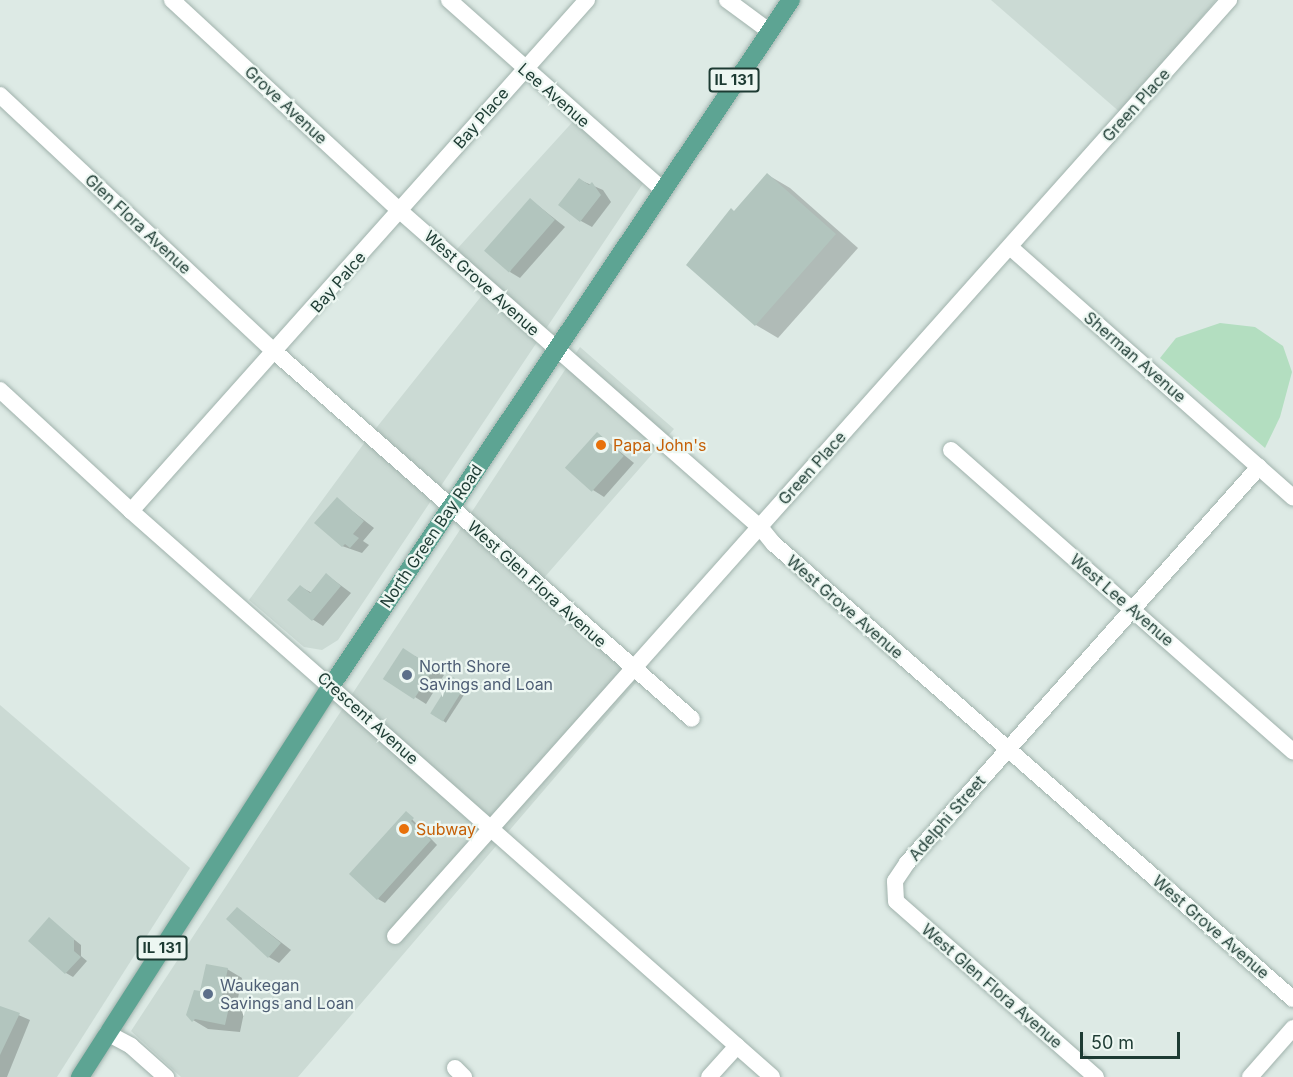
<!DOCTYPE html>
<html>
<head>
<meta charset="utf-8">
<style>
  body { margin:0 }
  #map { position:relative; width:1293px; height:1077px; overflow:hidden; background:#ddeae5; font-family:Inter,sans-serif }
  div>[style] { position:absolute }
  [style*='--x'] { left:calc(var(--x)*1px); top:calc(var(--y)*1px); width:calc(var(--w)*1px); rotate:calc(var(--a)*1deg) }
  .built>* { inset:0; background:#cbdad4 }
  .green>* { inset:0; background:#b3dec0 }
  .shadow>* { inset:0; background:#0003; transform-origin:0 0 }
  .building>* { inset:0; background:#b2c5be; transform-origin:0 0 }
  .roads { filter:drop-shadow(0 0 2px #a0b2ac) drop-shadow(0 0 2px #a0b2ac) }
  .street>* { height:16px; margin:-8px; padding:0 8px; transform-origin:8px; border-radius:8px; background:#fff }
  .primary>* { height:18px; margin:-9px; padding:0 9px; transform-origin:9px; border-radius:9px; background:#5da493 }
  .dots>* { width:16px; height:16px; translate:-50% -50%; box-sizing:border-box; border:3px solid #edf7f2; border-radius:50% }
  span { translate:-50% -50%; white-space:nowrap; text-align:center; line-height:1.15; -webkit-text-stroke:4.5px #edf7f2; paint-order:stroke }
  .shield-label span { padding:2px 4px; background:#edf7f2; border:2px solid; border-radius:4px; -webkit-text-stroke-width:0 }
  .shield-label { font-size:15px; color:#1d3b33; font-weight:700 }
  .street-label { font-size:16px; color:#1d3b33 }
  .food-label { font-size:16px; color:#c56008 }
  .left { translate:0 -50%; text-align:left }
  .service-label { font-size:16px; color:#4e5e75 }
  .scale { position:absolute; left:1080px; top:1032px; width:100px; height:27px; box-sizing:border-box; border:3px solid #1d3b33; border-top:0; padding-left:8px; font-size:18px; line-height:21px; white-space:nowrap; color:#1d3b33; -webkit-text-stroke:4px #edf7f2; paint-order:stroke }
</style>
</head>
<body>
<div id="map">
  <div class="built">
    <i style="clip-path:polygon(991px 0,1216px 0,1122px 114px)"></i>
    <i style="clip-path:polygon(578px 116px,648px 176px,338px 640px,322px 650px,304px 647px,249px 600px,365px 442px,483px 294px,447px 260px)"></i>
    <i style="clip-path:polygon(580px 347px,674px 429px,543px 579px,646px 671px,298px 1077px,181px 1077px,131px 1031px)"></i>
    <i style="clip-path:polygon(0 705px,190px 868px,57px 1077px,0 1077px)"></i>
  </div>
  <div class="green">
    <i style="clip-path:polygon(1220px 323px,1255px 327px,1283px 346px,1292px 372px,1280px 417px,1265px 448px,1160px 358px,1176px 338px)"></i>
  </div>
  <div class="shadow">
    <i style="clip-path:polygon(768px 175px,790px 188px,858px 248px,778px 338px,756px 325px,688px 265px)"></i>
    <i style="clip-path:polygon(580px 180px,603px 190px,611px 202px,592px 227px,581px 221px)"></i>
    <i style="clip-path:polygon(531px 200px,565px 227px,520px 278px,510px 272px)"></i>
    <i style="clip-path:polygon(598px 434px,634px 463px,604px 497px,593px 490px)"></i>
    <i style="clip-path:polygon(337px 499px,374px 528px,363px 541px,369px 545px,362px 553px,342px 546px)"></i>
    <i style="clip-path:polygon(327px 575px,351px 593px,323px 626px,312px 619px,301px 587px,312px 593px)"></i>
    <i style="clip-path:polygon(415px 656px,444px 675px,426px 704px,385px 678px)"></i>
    <i style="left:454px;top:679px;width:17px;height:41px;rotate:33deg"></i>
    <i style="clip-path:polygon(406px 813px,437px 845px,385px 903px,378px 899px)"></i>
    <i style="clip-path:polygon(237px 908px,291px 950px,279px 963px,269px 957px)"></i>
    <i style="clip-path:polygon(49px 919px,81px 945px,81px 956px,87px 961px,73px 977px,66px 973px)"></i>
    <i style="clip-path:polygon(227px 969px,242px 978px,237px 1003px,245px 1008px,240px 1032px,208px 1029px,193px 1020px)"></i>
    <i style="clip-path:polygon(0 1007px,30px 1020px,7px 1077px,0 1077px)"></i>
  </div>
  <div class="building">
    <i style="clip-path:polygon(767px 173px,836px 234px,755px 326px,686px 265px,731px 208px,734px 211px)"></i>
    <i style="clip-path:polygon(579px 178px,589px 185px,592px 182px,601px 195px,580px 222px,558px 205px)"></i>
    <i style="left:530px;top:198px;width:33px;height:70px;rotate:41deg"></i>
    <i style="left:597px;top:432px;width:36px;height:48px;rotate:42deg"></i>
    <i style="clip-path:polygon(337px 497px,364px 521px,353px 534px,359px 538px,350px 548px,345px 544px,342px 547px,314px 523px)"></i>
    <i style="clip-path:polygon(326px 573px,341px 586px,312px 621px,287px 600px,300px 585px,310px 593px)"></i>
    <i style="left:403px;top:648px;width:37px;height:37px;rotate:33deg"></i>
    <i style="left:453px;top:677px;width:15px;height:43px;rotate:32deg"></i>
    <i style="clip-path:polygon(406px 811px,414px 818px,411px 821px,431px 840px,377px 900px,349px 874px)"></i>
    <i style="clip-path:polygon(237px 907px,281px 943px,268px 958px,226px 919px)"></i>
    <i style="clip-path:polygon(49px 917px,74px 939px,74px 951px,81px 957px,65px 974px,28px 941px)"></i>
    <i style="clip-path:polygon(206px 964px,228px 968px,222px 996px,231px 998px,225px 1025px,195px 1019px,192px 1022px,186px 1015px,194px 990px,200px 991px)"></i>
    <i style="clip-path:polygon(0 1006px,20px 1013px,0 1055px)"></i>
  </div>
  <div class="roads">
    <div class="street">
      <i style="--x:172;--y:0;--w:311;--a:42.8"></i>
      <i style="--x:400;--y:211;--w:479;--a:41.3"></i>
      <i style="--x:760;--y:527;--w:22;--a:51"></i>
      <i style="--x:774;--y:544;--w:690;--a:41.24"></i>
      <i style="--x:449;--y:0;--w:283;--a:41.6"></i>
      <i style="--x:727;--y:0;--w:52;--a:36.4"></i>
      <i style="--x:0;--y:95;--w:376;--a:43.1"></i>
      <i style="--x:275;--y:352;--w:555;--a:41.35"></i>
      <i style="--x:1010;--y:247;--w:378;--a:41.5"></i>
      <i style="--x:0;--y:390;--w:178;--a:42.7"></i>
      <i style="--x:131;--y:511;--w:855;--a:41.44"></i>
      <i style="--x:951;--y:450;--w:456;--a:41.4"></i>
      <i style="--x:131;--y:511;--w:685;--a:-48.26"></i>
      <i style="--x:395;--y:936;--w:1254;--a:-48.3"></i>
      <i style="--x:107;--y:1033;--w:27;--a:28"></i>
      <i style="--x:131;--y:1046;--w:47;--a:41.5"></i>
      <i style="--x:455;--y:1068;--w:13;--a:45"></i>
      <i style="--x:709;--y:1077;--w:42;--a:-47.9"></i>
      <i style="--x:1096;--y:1077;--w:266;--a:-138.7"></i>
      <i style="--x:896;--y:901;--w:20;--a:-93"></i>
      <i style="--x:895;--y:881;--w:22;--a:-56"></i>
      <i style="--x:907;--y:863;--w:530;--a:-48.37"></i>
      <i style="--x:1250;--y:1077;--w:65;--a:-48.7"></i>
    </div>
    <div class="primary">
      <i style="--x:80;--y:1077;--w:465;--a:-57.3"></i>
      <i style="--x:331;--y:686;--w:826;--a:-56.16"></i>
    </div>
  </div>
  <div class="dots">
    <i style="left:601px;top:445px;background:#e8710a"></i>
    <i style="left:407px;top:675px;background:#5c6f8a"></i>
    <i style="left:404px;top:829px;background:#e8710a"></i>
    <i style="left:208px;top:994px;background:#5c6f8a"></i>
  </div>
  <div class="shield-label">
    <span style="left:734px;top:80px">IL 131</span>
    <span style="left:162px;top:948px">IL 131</span>
  </div>
  <div class="street-label">
    <span style="left:554px;top:95px;rotate:41deg">Lee Avenue</span>
    <span style="left:286px;top:105px;rotate:43deg">Grove Avenue</span>
    <span style="left:1136px;top:105px;rotate:-48deg">Green Place</span>
    <span style="left:481px;top:118px;rotate:-49deg">Bay Place</span>
    <span style="left:138px;top:224px;rotate:43deg">Glen Flora Avenue</span>
    <span style="left:338px;top:282px;rotate:-49deg">Bay Palce</span>
    <span style="left:482px;top:283px;rotate:42deg">West Grove Avenue</span>
    <span style="left:1135px;top:357px;rotate:41deg">Sherman Avenue</span>
    <span style="left:812px;top:468px;rotate:-48deg">Green Place</span>
    <span style="left:431px;top:536px;rotate:-56deg">North Green Bay Road</span>
    <span style="left:537px;top:584px;rotate:42deg">West Glen Flora Avenue</span>
    <span style="left:1122px;top:600px;rotate:41deg">West Lee Avenue</span>
    <span style="left:845px;top:607px;rotate:41deg">West Grove Avenue</span>
    <span style="left:368px;top:718px;rotate:42deg">Crescent Avenue</span>
    <span style="left:947px;top:818px;rotate:-49deg">Adelphi Street</span>
    <span style="left:1211px;top:927px;rotate:41deg">West Grove Avenue</span>
    <span style="left:992px;top:986px;rotate:41deg">West Glen Flora Avenue</span>
  </div>
  <div class="food-label">
    <span class="left" style="left:613px;top:445px">Papa John's</span>
    <span class="left" style="left:416px;top:829px">Subway</span>
  </div>
  <div class="service-label">
    <span class="left" style="left:419px;top:675px">North Shore<br>Savings and Loan</span>
    <span class="left" style="left:220px;top:994px">Waukegan<br>Savings and Loan</span>
  </div>
  <div class="scale">50 m</div>
</div>
</body>
</html>
